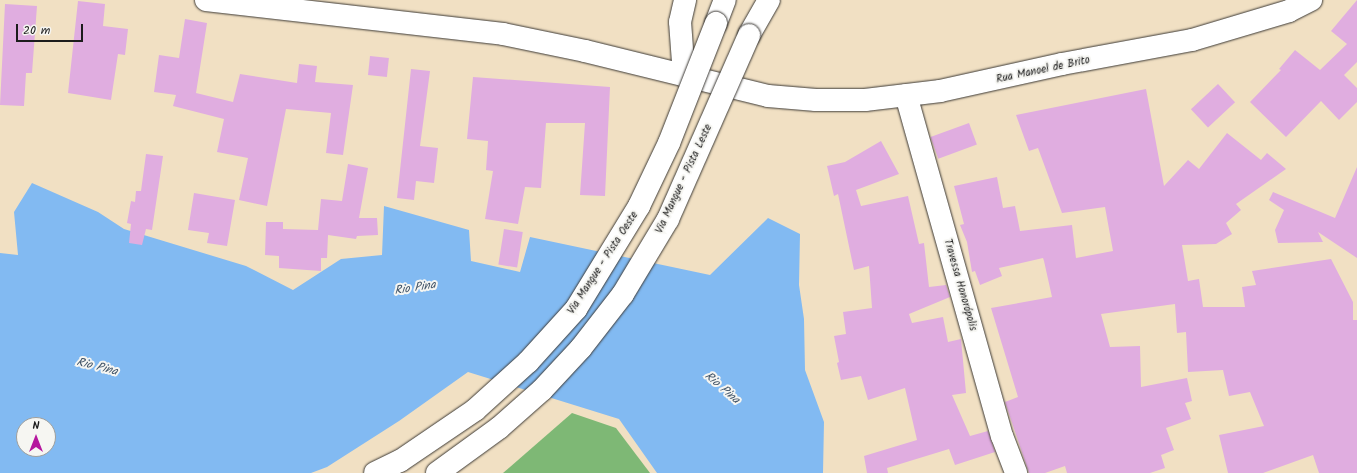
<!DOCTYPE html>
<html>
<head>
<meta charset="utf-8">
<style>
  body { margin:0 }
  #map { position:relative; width:1357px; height:473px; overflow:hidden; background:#f1e0c3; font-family:Kalam,sans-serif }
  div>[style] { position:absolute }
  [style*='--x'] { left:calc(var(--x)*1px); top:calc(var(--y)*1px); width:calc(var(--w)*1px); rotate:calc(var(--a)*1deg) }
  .forest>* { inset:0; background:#7eb875 }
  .water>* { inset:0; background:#82baf2 }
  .building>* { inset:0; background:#e0ade0; transform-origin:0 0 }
  .roads { filter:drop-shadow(0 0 1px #3c3935) drop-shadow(0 0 1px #3c3935) }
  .minor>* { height:22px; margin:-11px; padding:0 11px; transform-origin:11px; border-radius:11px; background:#fff }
  .major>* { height:22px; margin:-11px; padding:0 11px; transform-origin:11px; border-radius:11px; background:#fff }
  .bridges { filter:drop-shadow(0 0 1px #3c3935) drop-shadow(0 0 1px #3c3935) }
  .major-bridge>* { height:22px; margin:-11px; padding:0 11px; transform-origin:11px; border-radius:11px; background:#fff }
  span { translate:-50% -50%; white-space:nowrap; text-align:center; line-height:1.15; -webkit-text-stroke:4px #f6f6f2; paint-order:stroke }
  .street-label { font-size:11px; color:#1c1c1c }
  .water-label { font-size:12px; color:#405367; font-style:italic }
  .north { position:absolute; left:16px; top:417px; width:40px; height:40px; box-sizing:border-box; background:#f6f6f2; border:1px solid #9f9f9c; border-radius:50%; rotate:0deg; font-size:11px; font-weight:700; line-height:16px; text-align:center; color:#1c1c1c }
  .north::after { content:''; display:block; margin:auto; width:14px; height:18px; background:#b5179e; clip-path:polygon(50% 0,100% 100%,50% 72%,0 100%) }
  .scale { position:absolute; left:16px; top:24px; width:67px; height:18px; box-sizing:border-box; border:2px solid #1c1c1c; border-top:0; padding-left:5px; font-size:12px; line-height:14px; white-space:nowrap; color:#1c1c1c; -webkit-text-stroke:3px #f6f6f2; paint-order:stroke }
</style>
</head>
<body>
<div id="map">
  <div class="forest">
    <i style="clip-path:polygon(572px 413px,616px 428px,650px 473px,503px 473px)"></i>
  </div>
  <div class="water">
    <i style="clip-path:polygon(evenodd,32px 183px,98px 212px,124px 229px,246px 266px,293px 290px,341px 259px,382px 255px,384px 206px,469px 230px,471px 261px,520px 272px,530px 237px,710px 275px,768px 218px,800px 234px,799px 285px,804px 319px,805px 370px,824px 422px,823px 473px,657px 473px,619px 419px,468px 372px,399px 421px,327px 467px,311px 473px,0 473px,0 253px,18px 255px,14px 212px,32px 183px,24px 425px,48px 425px,48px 449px,24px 449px,24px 425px)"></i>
  </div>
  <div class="building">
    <i style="clip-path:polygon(1357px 0,1357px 62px,1344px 75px,1357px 88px,1357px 102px,1339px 120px,1321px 101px,1286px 137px,1250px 102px,1281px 70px,1279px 69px,1295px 50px,1320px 70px,1347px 44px,1331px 31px)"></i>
    <i style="clip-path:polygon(78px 1px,105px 4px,103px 26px,128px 29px,125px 55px,118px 54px,111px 100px,68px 93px)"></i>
    <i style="clip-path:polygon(5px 4px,37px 6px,32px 73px,26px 73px,24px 106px,0 105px)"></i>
    <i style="clip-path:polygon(185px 19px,207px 23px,196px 93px,233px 102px,240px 74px,297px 83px,299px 64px,317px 66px,315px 82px,353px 85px,343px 155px,326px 153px,331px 113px,286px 109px,267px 206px,239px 200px,248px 158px,217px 152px,224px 119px,173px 106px,176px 95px,154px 92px,159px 55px,179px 58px)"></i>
    <i style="left:370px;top:56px;width:19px;height:19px;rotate:6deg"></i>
    <i style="clip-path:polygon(411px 69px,430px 71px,420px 146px,438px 148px,434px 183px,416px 181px,414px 200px,397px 198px)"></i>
    <i style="clip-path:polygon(473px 77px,610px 87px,605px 196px,580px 195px,585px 123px,546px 123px,541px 188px,525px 187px,518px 224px,485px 219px,493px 171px,486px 170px,488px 141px,467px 139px)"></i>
    <i style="left:1218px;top:84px;width:25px;height:37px;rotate:47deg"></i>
    <i style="clip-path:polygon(1146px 89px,1164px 186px,1188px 160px,1199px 169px,1227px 133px,1261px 160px,1267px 153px,1286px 169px,1236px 204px,1241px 210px,1226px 223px,1232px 234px,1216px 244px,1182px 245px,1188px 281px,1199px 279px,1203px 307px,1245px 307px,1242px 287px,1256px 285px,1252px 271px,1331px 259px,1353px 302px,1353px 320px,1357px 320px,1357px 473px,1319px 473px,1313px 455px,1263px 473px,1228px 473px,1219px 435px,1264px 426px,1250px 392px,1229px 396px,1223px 370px,1188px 372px,1186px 332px,1177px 333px,1175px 304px,1101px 314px,1110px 347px,1140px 346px,1141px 387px,1187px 378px,1192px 401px,1185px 403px,1191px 419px,1166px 428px,1174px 450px,1161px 455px,1165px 468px,1150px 473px,1067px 473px,1065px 466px,1045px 473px,1029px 473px,1005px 402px,1018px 397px,991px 308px,1052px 297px,1044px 261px,1043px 258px,999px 268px,1002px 276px,980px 285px,975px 271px,972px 272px,967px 242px,960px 225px,964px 224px,954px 186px,997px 177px,1003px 208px,1015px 206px,1020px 231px,1072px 225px,1076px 258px,1113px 251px,1105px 207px,1062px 213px,1038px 148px,1029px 151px,1016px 115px)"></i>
    <i style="left:969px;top:123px;width:23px;height:41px;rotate:70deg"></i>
    <i style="clip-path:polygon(881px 141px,899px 174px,856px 190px,861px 206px,908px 196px,919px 244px,924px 243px,929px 287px,946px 285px,950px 297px,909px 314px,912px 323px,943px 317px,948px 342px,961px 339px,966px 393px,952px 395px,970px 436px,988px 431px,995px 452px,955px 465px,949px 449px,887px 468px,888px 473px,867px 473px,864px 456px,917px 440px,905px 388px,868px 400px,861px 376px,841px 380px,837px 363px,839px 362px,834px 336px,846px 334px,843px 312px,872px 308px,869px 266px,854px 270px,838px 194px,834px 196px,827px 166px,845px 162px)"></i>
    <i style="clip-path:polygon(146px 154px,163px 156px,152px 230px,146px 229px,142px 245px,129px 243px,131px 224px,127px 223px,131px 201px,135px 202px,136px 191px,141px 191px)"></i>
    <i style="clip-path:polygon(348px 164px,368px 168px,359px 218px,377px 218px,378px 235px,357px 236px,356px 239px,328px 235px,327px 258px,321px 258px,321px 271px,279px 268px,279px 256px,265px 255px,266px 222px,283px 222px,283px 229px,318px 230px,321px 199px,342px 201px)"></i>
    <i style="clip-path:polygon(1357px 167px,1357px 258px,1318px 232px,1323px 242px,1278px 243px,1275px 230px,1284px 210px,1269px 200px,1273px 192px,1335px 218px)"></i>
    <i style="clip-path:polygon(194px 193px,235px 200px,227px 246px,207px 243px,209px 233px,188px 230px)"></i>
    <i style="left:504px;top:229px;width:19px;height:36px;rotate:9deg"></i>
  </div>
  <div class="roads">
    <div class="minor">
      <i style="--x:206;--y:0;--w:299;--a:6.5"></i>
      <i style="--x:503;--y:34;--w:84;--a:11.7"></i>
      <i style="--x:585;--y:51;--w:188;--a:13.8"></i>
      <i style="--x:768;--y:96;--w:48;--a:4.8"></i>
      <i style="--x:816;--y:100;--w:49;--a:0"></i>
      <i style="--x:865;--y:100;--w:76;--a:-6.8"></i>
      <i style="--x:940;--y:91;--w:125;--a:-12.5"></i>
      <i style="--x:1062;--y:64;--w:132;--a:-10.5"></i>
      <i style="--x:1192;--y:40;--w:101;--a:-16.6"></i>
      <i style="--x:1289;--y:11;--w:25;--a:-27"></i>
      <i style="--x:684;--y:76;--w:54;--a:-94.2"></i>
      <i style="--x:680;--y:22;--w:23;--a:-77"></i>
      <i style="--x:906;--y:95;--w:354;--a:74.3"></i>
      <i style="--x:1002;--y:436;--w:40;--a:69"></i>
    </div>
    <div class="major">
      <i style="--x:716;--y:23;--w:25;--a:-69"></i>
      <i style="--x:749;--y:35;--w:40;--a:-60.3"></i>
    </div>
  </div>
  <div class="bridges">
    <div class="major-bridge">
      <i style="--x:375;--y:473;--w:28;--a:-26"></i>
      <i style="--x:400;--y:461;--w:91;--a:-34.2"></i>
      <i style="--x:475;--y:410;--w:72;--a:-42.2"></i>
      <i style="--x:528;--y:362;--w:72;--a:-47.8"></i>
      <i style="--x:576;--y:309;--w:121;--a:-58.5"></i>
      <i style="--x:639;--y:206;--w:70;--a:-64.5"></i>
      <i style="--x:669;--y:143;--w:129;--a:-68.6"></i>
      <i style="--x:437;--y:473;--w:77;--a:-36"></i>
      <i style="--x:499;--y:428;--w:57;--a:-41.5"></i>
      <i style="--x:542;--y:390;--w:57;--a:-47.1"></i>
      <i style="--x:581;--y:348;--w:68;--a:-52.1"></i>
      <i style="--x:623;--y:294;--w:87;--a:-59"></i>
      <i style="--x:668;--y:219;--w:201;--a:-66.2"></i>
    </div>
  </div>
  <div class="street-label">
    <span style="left:1043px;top:70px;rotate:-12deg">Rua Manoel de Brito</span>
    <span style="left:684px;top:179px;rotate:-65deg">Via Mangue - Pista Leste</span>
    <span style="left:603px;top:263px;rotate:-57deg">Via Mangue - Pista Oeste</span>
    <span style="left:960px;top:285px;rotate:74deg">Travessa Honorópolis</span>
  </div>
  <div class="water-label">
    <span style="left:415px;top:288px;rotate:-9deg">Rio Pina</span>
    <span style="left:97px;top:367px;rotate:14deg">Rio Pina</span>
    <span style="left:722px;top:388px;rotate:41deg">Rio Pina</span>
  </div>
  <div class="north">N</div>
  <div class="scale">20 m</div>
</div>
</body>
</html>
